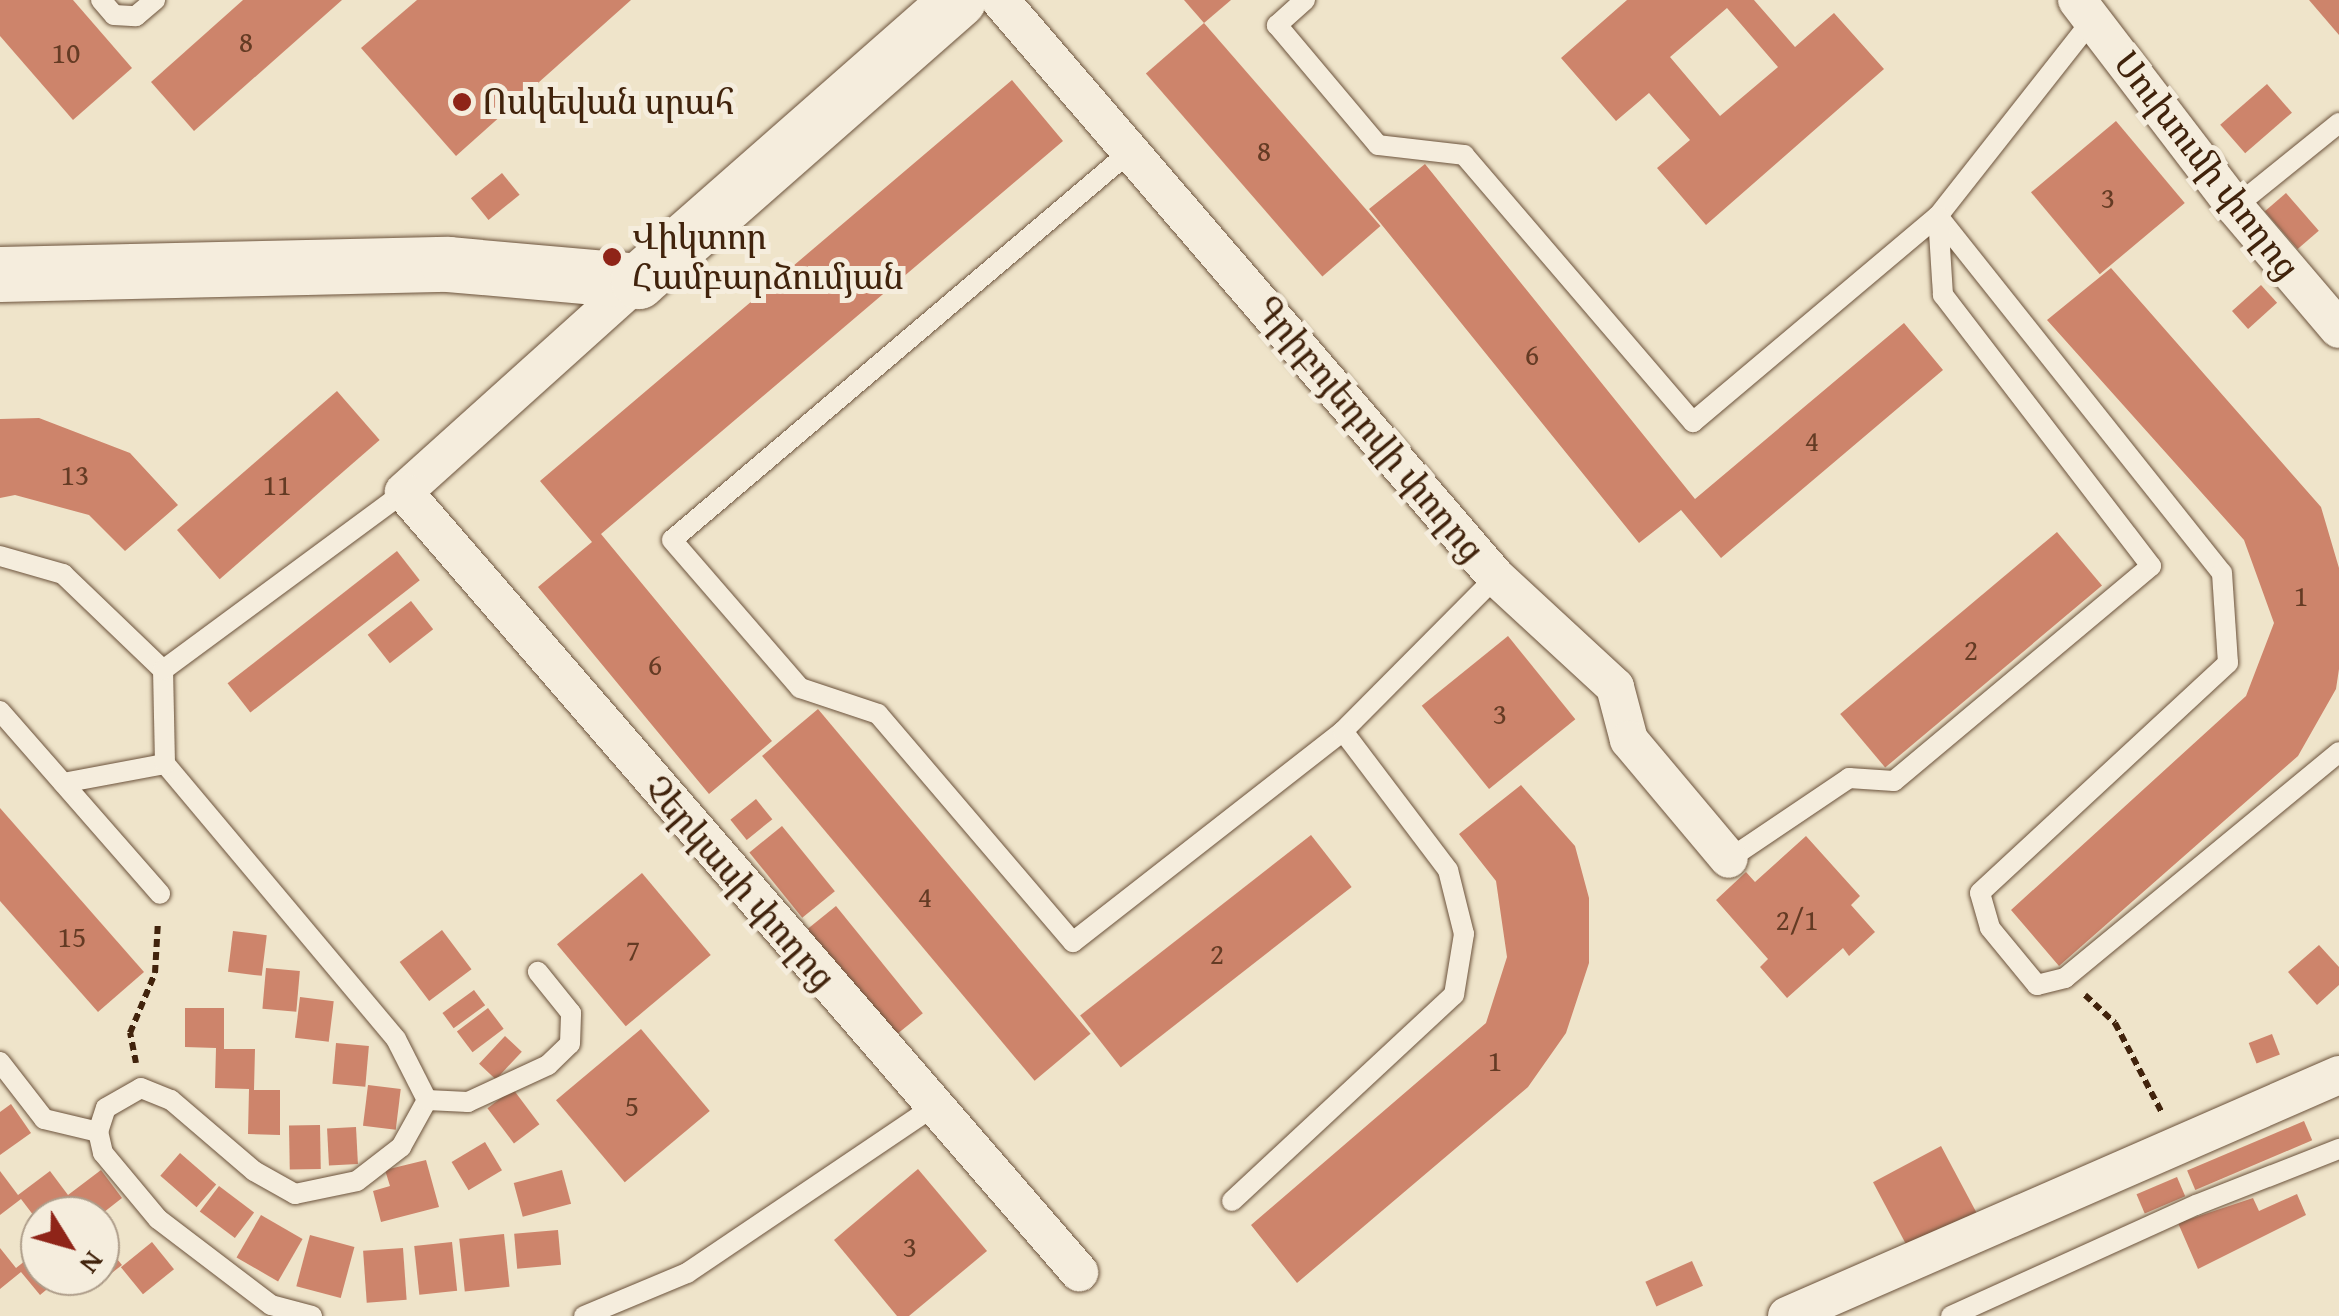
<!DOCTYPE html>
<html>
<head>
<meta charset="utf-8">
<style>
  body { margin:0 }
  #map { position:relative; width:2339px; height:1316px; overflow:hidden; background:#efe4ca; font-family:"Gentium Book Plus","Noto Serif Armenian",serif }
  div>[style] { position:absolute }
  [style*='--x'] { left:calc(var(--x)*1px); top:calc(var(--y)*1px); width:calc(var(--w)*1px); rotate:calc(var(--a)*1deg) }
  .building>* { inset:0; background:#cd846b; transform-origin:0 0 }
  .path>* { height:6px; margin-top:-3px; transform-origin:0; background:repeating-linear-gradient(90deg,#41230c 0 8px,transparent 0 13px) }
  .roads { filter:drop-shadow(0 0 2px #6c533c) drop-shadow(0 0 2px #6c533c) }
  .lane>* { height:20px; margin:-10px; padding:0 10px; transform-origin:10px; border-radius:10px; background:#f5eddd }
  .street>* { height:38px; margin:-19px; padding:0 19px; transform-origin:19px; border-radius:19px; background:#f5eddd }
  .secondary>* { height:55px; margin:-27.5px; padding:0 27.5px; transform-origin:27.5px; border-radius:27.5px; background:#f5eddd }
  .dots>* { width:28px; height:28px; translate:-50% -50%; box-sizing:border-box; border:5px solid #f5eddd; border-radius:50% }
  span { translate:-50% -50%; white-space:nowrap; text-align:center; line-height:1.15; -webkit-text-stroke:10px #f5eddd; paint-order:stroke }
  .number-label { font-size:30px; color:#643b24 }
  .number-label span { -webkit-text-stroke-width:0 }
  .poi-label { font-size:35px; color:#41230c }
  .left { translate:0 -50%; text-align:left }
  .street-label { font-size:35px; color:#41230c }
  .north { position:absolute; left:20px; top:1196px; width:100px; height:100px; box-sizing:border-box; background:#f5eddd; border:2px solid #ad9c89; border-radius:50%; rotate:127deg; font-size:28px; font-weight:700; line-height:40px; text-align:center; color:#41230c }
  .north::after { content:''; display:block; margin:auto; width:35px; height:45px; background:#8f2418; clip-path:polygon(50% 0,100% 100%,50% 72%,0 100%) }
</style>
</head>
<body>
<div id="map">
  <div class="building">
    <i style="clip-path:polygon(0 0,73px 0,132px 68px,73px 120px,0 36px)"></i>
    <i style="clip-path:polygon(243px 0,342px 0,194px 131px,151px 82px)"></i>
    <i style="clip-path:polygon(417px 0,631px 0,456px 156px,361px 48px)"></i>
    <i style="clip-path:polygon(1184px 0,1231px 0,1204px 23px)"></i>
    <i style="clip-path:polygon(evenodd,1627px 0,1754px 0,1795px 47px,1834px 13px,1884px 69px,1706px 225px,1657px 168px,1690px 140px,1649px 93px,1616px 121px,1561px 58px,1627px 0,1727px 8px,1778px 67px,1720px 116px,1670px 57px,1727px 8px)"></i>
    <i style="clip-path:polygon(2309px 0,2339px 0,2339px 35px)"></i>
    <i style="left:1204px;top:23px;width:269px;height:77px;rotate:49deg"></i>
    <i style="clip-path:polygon(1012px 80px,1063px 141px,601px 534px,772px 741px,709px 794px,538px 587px,592px 542px,540px 481px)"></i>
    <i style="left:2267px;top:84px;width:38px;height:62px;rotate:49deg"></i>
    <i style="left:2116px;top:121px;width:107px;height:111px;rotate:50deg"></i>
    <i style="clip-path:polygon(1425px 164px,1695px 499px,1904px 323px,1943px 370px,1721px 558px,1681px 510px,1639px 543px,1369px 209px)"></i>
    <i style="left:502px;top:173px;width:28px;height:40px;rotate:51deg"></i>
    <i style="left:2286px;top:193px;width:50px;height:28px;rotate:49deg"></i>
    <i style="clip-path:polygon(2111px 268px,2321px 507px,2339px 568px,2339px 669px,2336px 689px,2298px 756px,2059px 966px,2011px 910px,2246px 696px,2274px 623px,2244px 540px,2047px 320px)"></i>
    <i style="left:2261px;top:285px;width:24px;height:39px;rotate:48deg"></i>
    <i style="left:337px;top:391px;width:65px;height:212px;rotate:49deg"></i>
    <i style="clip-path:polygon(39px 418px,130px 453px,178px 505px,125px 551px,89px 515px,15px 495px,0 498px,0 419px)"></i>
    <i style="left:2057px;top:532px;width:70px;height:283px;rotate:50deg"></i>
    <i style="left:397px;top:551px;width:37px;height:215px;rotate:52deg"></i>
    <i style="left:411px;top:601px;width:36px;height:55px;rotate:52deg"></i>
    <i style="left:1508px;top:636px;width:107px;height:111px;rotate:51deg"></i>
    <i style="left:818px;top:709px;width:424px;height:73px;rotate:50deg"></i>
    <i style="clip-path:polygon(1521px 785px,1575px 846px,1589px 898px,1589px 963px,1566px 1033px,1528px 1087px,1297px 1283px,1251px 1225px,1486px 1023px,1507px 957px,1496px 881px,1459px 834px)"></i>
    <i style="left:756px;top:799px;width:26px;height:33px;rotate:51deg"></i>
    <i style="clip-path:polygon(0 808px,144px 972px,98px 1012px,0 901px)"></i>
    <i style="left:782px;top:826px;width:84px;height:42px;rotate:51deg"></i>
    <i style="left:1311px;top:835px;width:66px;height:293px;rotate:52deg"></i>
    <i style="clip-path:polygon(1806px 836px,1860px 896px,1851px 905px,1875px 932px,1849px 956px,1843px 948px,1787px 998px,1760px 967px,1768px 959px,1716px 900px,1746px 872px,1755px 882px)"></i>
    <i style="left:642px;top:873px;width:107px;height:111px;rotate:50deg"></i>
    <i style="left:836px;top:906px;width:138px;height:41px;rotate:51deg"></i>
    <i style="left:442px;top:930px;width:49px;height:53px;rotate:53deg"></i>
    <i style="left:233px;top:931px;width:34px;height:41px;rotate:7deg"></i>
    <i style="clip-path:polygon(2319px 945px,2339px 967px,2339px 985px,2317px 1005px,2288px 972px)"></i>
    <i style="left:266px;top:968px;width:34px;height:41px;rotate:5deg"></i>
    <i style="left:474px;top:990px;width:19px;height:39px;rotate:54deg"></i>
    <i style="left:300px;top:997px;width:34px;height:41px;rotate:7deg"></i>
    <i style="clip-path:polygon(185px 1008px,224px 1008px,224px 1049px,255px 1049px,254px 1090px,280px 1090px,280px 1135px,248px 1134px,249px 1089px,215px 1088px,216px 1048px,185px 1047px)"></i>
    <i style="left:488px;top:1008px;width:26px;height:39px;rotate:53deg"></i>
    <i style="left:641px;top:1029px;width:107px;height:111px;rotate:50deg"></i>
    <i style="left:2272px;top:1034px;width:22px;height:25px;rotate:69deg"></i>
    <i style="left:505px;top:1036px;width:23px;height:38px;rotate:43deg"></i>
    <i style="left:336px;top:1043px;width:33px;height:41px;rotate:5deg"></i>
    <i style="left:368px;top:1085px;width:33px;height:41px;rotate:7deg"></i>
    <i style="left:513px;top:1089px;width:44px;height:32px;rotate:53deg"></i>
    <i style="clip-path:polygon(11px 1104px,31px 1133px,0 1155px,0 1112px)"></i>
    <i style="left:2304px;top:1121px;width:21px;height:127px;rotate:67deg"></i>
    <i style="left:320px;top:1125px;width:44px;height:31px;rotate:89deg"></i>
    <i style="left:356px;top:1127px;width:37px;height:29px;rotate:87deg"></i>
    <i style="left:485px;top:1142px;width:33px;height:39px;rotate:59deg"></i>
    <i style="left:1941px;top:1146px;width:78px;height:77px;rotate:62deg"></i>
    <i style="left:180px;top:1153px;width:48px;height:30px;rotate:41deg"></i>
    <i style="clip-path:polygon(426px 1160px,439px 1207px,381px 1222px,373px 1191px,390px 1186px,385px 1170px)"></i>
    <i style="clip-path:polygon(918px 1169px,987px 1251px,909px 1316px,897px 1316px,834px 1240px)"></i>
    <i style="clip-path:polygon(101px 1170px,122px 1198px,99px 1216px,85px 1216px,73px 1199px,40px 1216px,40px 1224px,21px 1199px,0 1215px,0 1171px,18px 1195px,50px 1171px,68px 1195px)"></i>
    <i style="left:562px;top:1170px;width:35px;height:50px;rotate:75deg"></i>
    <i style="left:2177px;top:1177px;width:21px;height:44px;rotate:67deg"></i>
    <i style="left:219px;top:1186px;width:44px;height:32px;rotate:37deg"></i>
    <i style="clip-path:polygon(2297px 1194px,2306px 1215px,2198px 1269px,2178px 1223px,2253px 1198px,2259px 1211px)"></i>
    <i style="left:261px;top:1215px;width:48px;height:49px;rotate:30deg"></i>
    <i style="left:558px;top:1230px;width:35px;height:44px;rotate:85deg"></i>
    <i style="left:504px;top:1234px;width:53px;height:45px;rotate:84deg"></i>
    <i style="left:310px;top:1235px;width:46px;height:53px;rotate:15deg"></i>
    <i style="clip-path:polygon(100px 1238px,122px 1265px,90px 1290px,79px 1276px,100px 1276px)"></i>
    <i style="left:152px;top:1242px;width:35px;height:40px;rotate:51deg"></i>
    <i style="left:452px;top:1242px;width:49px;height:38px;rotate:84deg"></i>
    <i style="clip-path:polygon(0 1248px,16px 1268px,40px 1249px,40px 1276px,63px 1276px,40px 1295px,21px 1272px,0 1289px)"></i>
    <i style="left:403px;top:1248px;width:52px;height:40px;rotate:86deg"></i>
    <i style="left:1692px;top:1261px;width:27px;height:51px;rotate:66deg"></i>
  </div>
  <div class="path">
    <i style="--x:2085;--y:995;--w:41;--a:43"></i>
    <i style="--x:2115;--y:1023;--w:102;--a:62.4"></i>
    <i style="--x:136;--y:1063;--w:31;--a:-101"></i>
    <i style="--x:130;--y:1033;--w:65;--a:-67.4"></i>
    <i style="--x:155;--y:973;--w:52;--a:-86.7"></i>
  </div>
  <div class="roads">
    <div class="lane">
      <i style="--x:101;--y:0;--w:20;--a:49"></i>
      <i style="--x:114;--y:15;--w:22;--a:3"></i>
      <i style="--x:136;--y:16;--w:25;--a:-40"></i>
      <i style="--x:1305;--y:0;--w:38;--a:138"></i>
      <i style="--x:1277;--y:25;--w:157;--a:49.9"></i>
      <i style="--x:1378;--y:145;--w:87;--a:6.6"></i>
      <i style="--x:1464;--y:155;--w:352;--a:49.4"></i>
      <i style="--x:1693;--y:422;--w:320;--a:-40.1"></i>
      <i style="--x:1938;--y:216;--w:251;--a:-51.8"></i>
      <i style="--x:1133;--y:149;--w:604;--a:139.7"></i>
      <i style="--x:672;--y:540;--w:196;--a:49.1"></i>
      <i style="--x:800;--y:688;--w:82;--a:18.4"></i>
      <i style="--x:878;--y:714;--w:300;--a:49.5"></i>
      <i style="--x:1073;--y:942;--w:343;--a:-38"></i>
      <i style="--x:1343;--y:731;--w:217;--a:-45.2"></i>
      <i style="--x:2235;--y:207;--w:134;--a:-38.9"></i>
      <i style="--x:1938;--y:216;--w:456;--a:51.5"></i>
      <i style="--x:2222;--y:573;--w:90;--a:86.2"></i>
      <i style="--x:2228;--y:663;--w:338;--a:137.2"></i>
      <i style="--x:1980;--y:893;--w:36;--a:74"></i>
      <i style="--x:1990;--y:928;--w:74;--a:50.5"></i>
      <i style="--x:2037;--y:985;--w:29;--a:-14"></i>
      <i style="--x:2065;--y:978;--w:355;--a:-39.5"></i>
      <i style="--x:0;--y:556;--w:66;--a:15.9"></i>
      <i style="--x:63;--y:574;--w:139;--a:43.8"></i>
      <i style="--x:0;--y:711;--w:243;--a:48.8"></i>
      <i style="--x:63;--y:783;--w:104;--a:-10.6"></i>
      <i style="--x:1729;--y:859;--w:145;--a:-34"></i>
      <i style="--x:1849;--y:778;--w:45;--a:3.8"></i>
      <i style="--x:1894;--y:781;--w:335;--a:-39.9"></i>
      <i style="--x:2151;--y:566;--w:342;--a:-127.5"></i>
      <i style="--x:1943;--y:295;--w:79;--a:-93.6"></i>
      <i style="--x:0;--y:1062;--w:72;--a:52.3"></i>
      <i style="--x:44;--y:1119;--w:56;--a:13.5"></i>
      <i style="--x:427;--y:1100;--w:41;--a:2.8"></i>
      <i style="--x:468;--y:1102;--w:88;--a:-24.8"></i>
      <i style="--x:548;--y:1065;--w:30;--a:-44"></i>
      <i style="--x:570;--y:1044;--w:31;--a:-88"></i>
      <i style="--x:571;--y:1013;--w:53;--a:-128.8"></i>
      <i style="--x:1232;--y:1201;--w:303;--a:-42.9"></i>
      <i style="--x:1454;--y:995;--w:62;--a:-80.7"></i>
      <i style="--x:1464;--y:934;--w:66;--a:-104"></i>
      <i style="--x:1448;--y:870;--w:174;--a:-127.1"></i>
      <i style="--x:312;--y:1316;--w:42;--a:-165"></i>
      <i style="--x:271;--y:1305;--w:142;--a:-142.7"></i>
      <i style="--x:158;--y:1219;--w:86;--a:-129.8"></i>
      <i style="--x:103;--y:1153;--w:22;--a:-103"></i>
      <i style="--x:98;--y:1132;--w:25;--a:-72"></i>
      <i style="--x:106;--y:1108;--w:40;--a:-29.7"></i>
      <i style="--x:141;--y:1088;--w:32;--a:22"></i>
      <i style="--x:171;--y:1100;--w:109;--a:40.5"></i>
      <i style="--x:254;--y:1171;--w:47;--a:29.3"></i>
      <i style="--x:295;--y:1194;--w:63;--a:-11.8"></i>
      <i style="--x:357;--y:1181;--w:56;--a:-37.7"></i>
      <i style="--x:401;--y:1147;--w:54;--a:-61"></i>
      <i style="--x:427;--y:1100;--w:68;--a:-116.9"></i>
      <i style="--x:396;--y:1039;--w:359;--a:-130"></i>
      <i style="--x:165;--y:764;--w:94;--a:-91.2"></i>
      <i style="--x:163;--y:670;--w:300;--a:-36.4"></i>
      <i style="--x:584;--y:1316;--w:112;--a:-22.7"></i>
      <i style="--x:687;--y:1273;--w:297;--a:-34"></i>
      <i style="--x:1951;--y:1316;--w:269;--a:-24.4"></i>
      <i style="--x:2196;--y:1205;--w:154;--a:-21.4"></i>
    </div>
    <div class="street">
      <i style="--x:1000;--y:0;--w:761;--a:49.32"></i>
      <i style="--x:1496;--y:577;--w:162;--a:42.7"></i>
      <i style="--x:1615;--y:687;--w:55;--a:75.2"></i>
      <i style="--x:1629;--y:740;--w:155;--a:50"></i>
      <i style="--x:2077;--y:0;--w:260;--a:52.6"></i>
      <i style="--x:2235;--y:207;--w:160;--a:49.6"></i>
      <i style="--x:638;--y:281;--w:315;--a:138"></i>
      <i style="--x:404;--y:492;--w:1032;--a:49.13"></i>
      <i style="--x:1787;--y:1316;--w:602;--a:-23.59"></i>
    </div>
    <div class="secondary">
      <i style="--x:0;--y:274;--w:448;--a:-1.3"></i>
      <i style="--x:448;--y:264;--w:191;--a:5.1"></i>
      <i style="--x:638;--y:281;--w:426;--a:-41.3"></i>
    </div>
  </div>
  <div class="dots">
    <i style="left:462px;top:102px;background:#8f2418"></i>
    <i style="left:612px;top:257px;background:#8f2418"></i>
  </div>
  <div class="number-label">
    <span style="left:246px;top:41px">8</span>
    <span style="left:66px;top:52px">10</span>
    <span style="left:1264px;top:150px">8</span>
    <span style="left:2108px;top:197px">3</span>
    <span style="left:1532px;top:354px">6</span>
    <span style="left:1812px;top:440px">4</span>
    <span style="left:75px;top:474px">13</span>
    <span style="left:277px;top:484px">11</span>
    <span style="left:2301px;top:595px">1</span>
    <span style="left:1971px;top:649px">2</span>
    <span style="left:655px;top:664px">6</span>
    <span style="left:1500px;top:713px">3</span>
    <span style="left:925px;top:896px">4</span>
    <span style="left:1797px;top:919px">2/1</span>
    <span style="left:72px;top:936px">15</span>
    <span style="left:633px;top:949px">7</span>
    <span style="left:1217px;top:953px">2</span>
    <span style="left:1495px;top:1060px">1</span>
    <span style="left:632px;top:1105px">5</span>
    <span style="left:910px;top:1246px">3</span>
  </div>
  <div class="poi-label">
    <span class="left" style="left:482px;top:102px">Ոսկեվան սրահ</span>
    <span class="left" style="left:632px;top:257px">Վիկտոր<br>Համբարձումյան</span>
  </div>
  <div class="street-label">
    <span style="left:2207px;top:165px;rotate:52deg">Սուխումի փողոց</span>
    <span style="left:1370px;top:429px;rotate:50deg">Գրիբոյեդովի փողոց</span>
    <span style="left:740px;top:883px;rotate:49deg">Չերկասի փողոց</span>
  </div>
  <div class="north">N</div>
</div>
</body>
</html>
